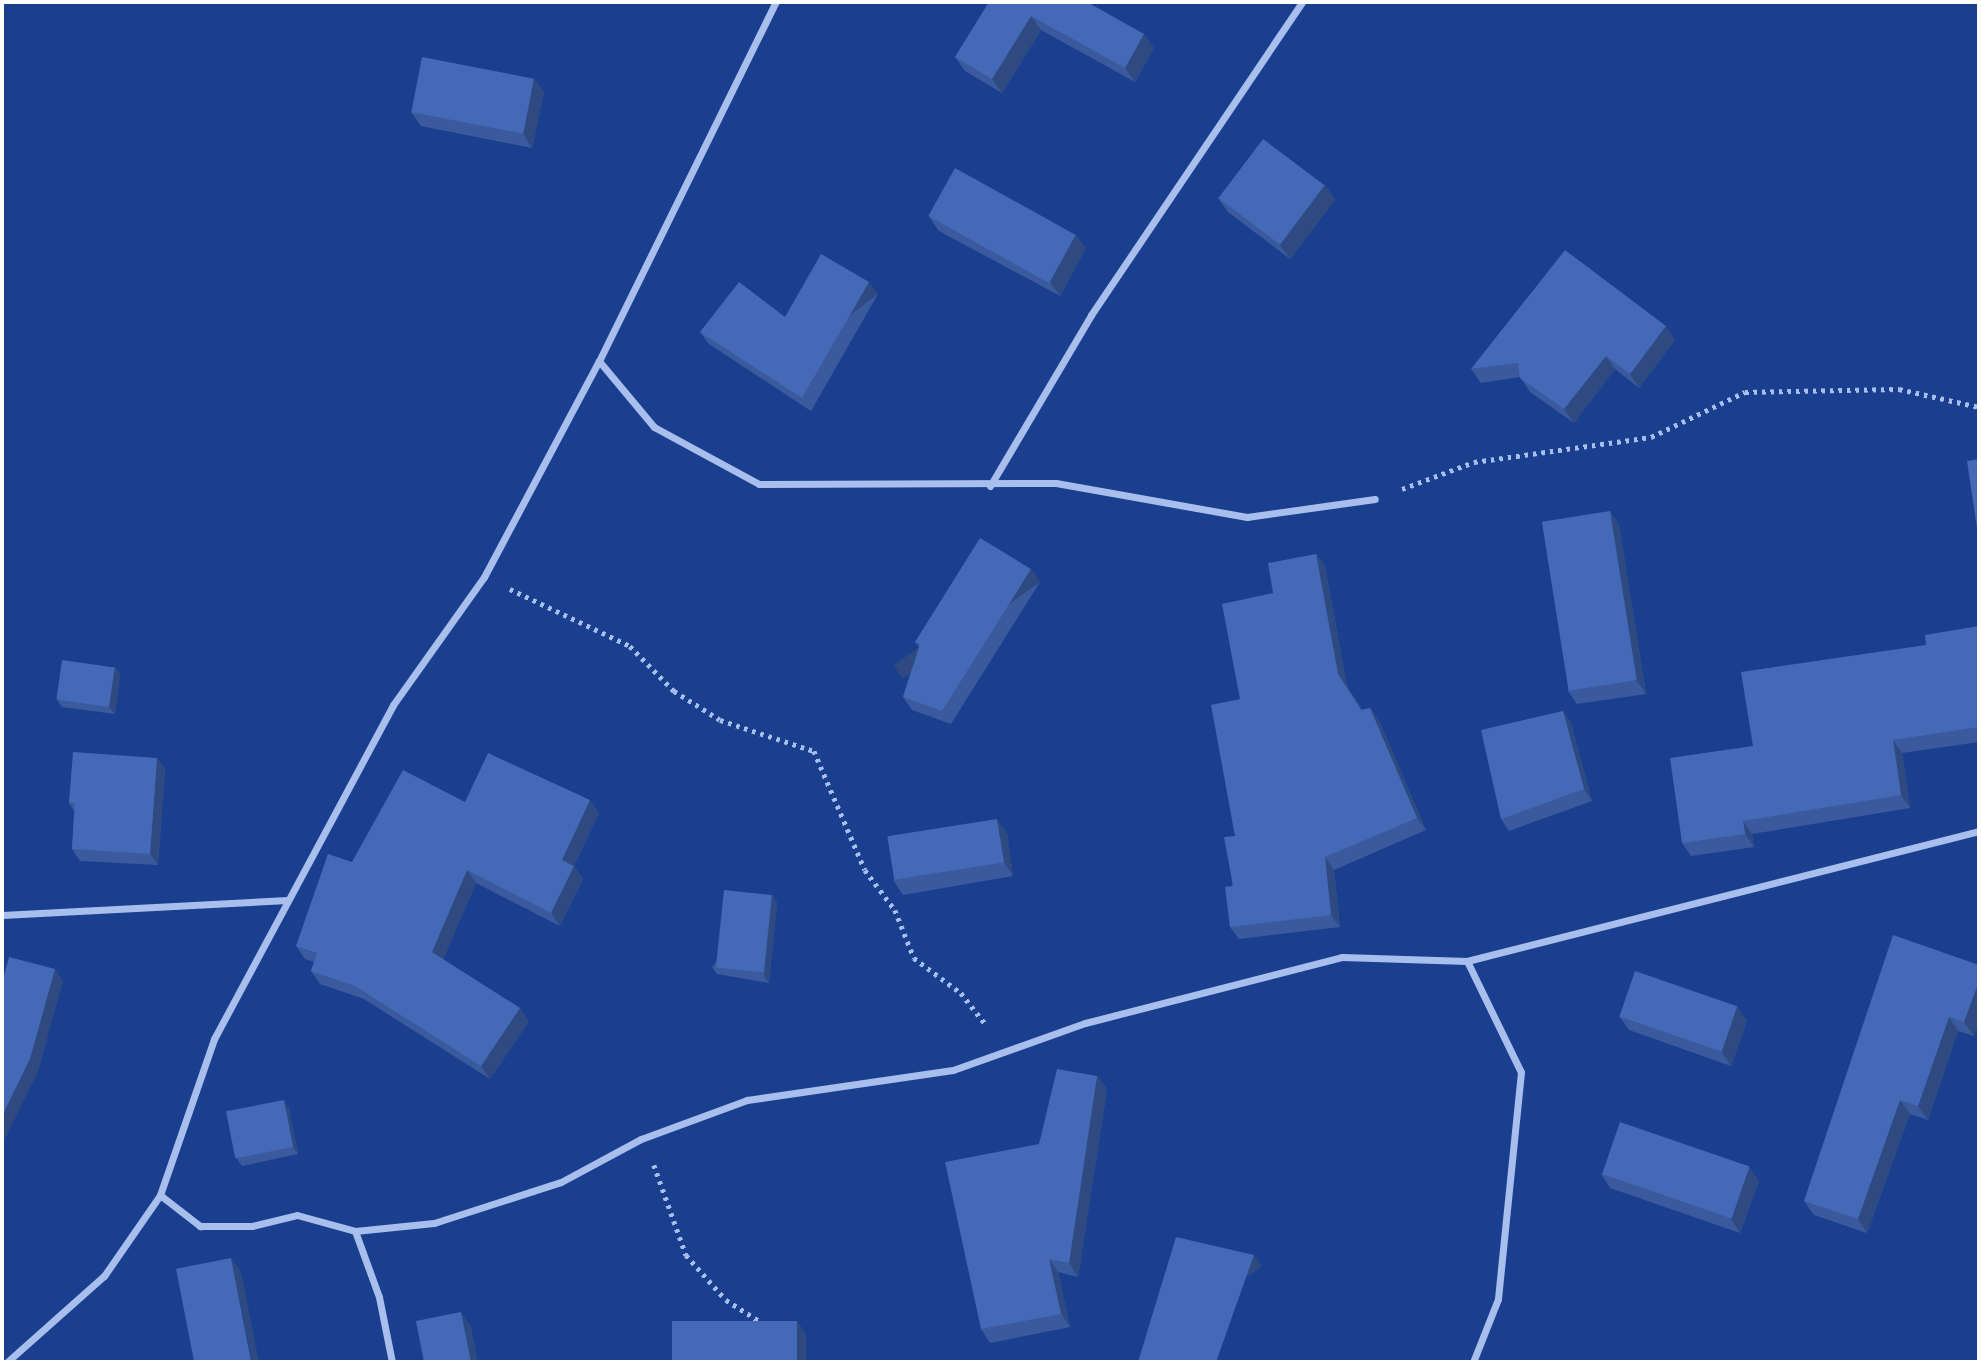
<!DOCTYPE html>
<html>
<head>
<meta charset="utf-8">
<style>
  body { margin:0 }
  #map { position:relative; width:1981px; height:1364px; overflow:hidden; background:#1b3f8f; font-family:Commissioner,sans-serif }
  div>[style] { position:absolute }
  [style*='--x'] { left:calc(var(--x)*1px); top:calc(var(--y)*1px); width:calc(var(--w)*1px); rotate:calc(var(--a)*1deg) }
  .path>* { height:4.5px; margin-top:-2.25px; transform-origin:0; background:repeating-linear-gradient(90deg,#a8bfee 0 3.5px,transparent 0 8.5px) }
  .street>* { height:7px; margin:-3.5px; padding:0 3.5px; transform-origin:3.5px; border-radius:3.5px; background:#a8bfee }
  .wall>* { inset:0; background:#3a5a9d }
  .shaded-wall>* { inset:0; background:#2f4a80; transform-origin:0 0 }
  .building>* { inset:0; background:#4369b7; transform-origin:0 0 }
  span { translate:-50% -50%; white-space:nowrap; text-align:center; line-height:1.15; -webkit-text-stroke:7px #1b3f8f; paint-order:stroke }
  .frame { position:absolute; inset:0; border:4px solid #fff; pointer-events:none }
</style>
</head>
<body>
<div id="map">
  <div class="path">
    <i style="--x:1402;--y:489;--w:77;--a:-20.6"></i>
    <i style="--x:1474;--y:462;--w:179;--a:-8"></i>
    <i style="--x:1651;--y:437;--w:104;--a:-25.6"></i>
    <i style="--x:1745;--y:392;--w:154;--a:-1.1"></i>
    <i style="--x:1899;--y:389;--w:82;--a:12.7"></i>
    <i style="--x:510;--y:589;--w:133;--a:25.4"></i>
    <i style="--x:630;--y:646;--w:63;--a:45.6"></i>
    <i style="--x:674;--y:691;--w:54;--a:32.2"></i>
    <i style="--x:720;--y:720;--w:99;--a:18.3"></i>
    <i style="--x:814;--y:751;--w:129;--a:66.8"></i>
    <i style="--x:865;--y:870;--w:50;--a:53.1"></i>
    <i style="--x:895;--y:910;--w:52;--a:68.4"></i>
    <i style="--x:914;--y:958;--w:59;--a:36.7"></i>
    <i style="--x:961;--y:993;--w:42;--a:51.8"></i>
    <i style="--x:654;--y:1165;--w:96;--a:70.4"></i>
    <i style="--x:686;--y:1255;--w:60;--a:48.4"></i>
    <i style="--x:726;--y:1300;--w:41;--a:32.2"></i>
  </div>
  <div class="street">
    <i style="--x:599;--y:361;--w:86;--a:50.2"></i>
    <i style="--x:654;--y:427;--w:119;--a:28.5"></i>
    <i style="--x:759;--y:484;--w:297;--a:-0.2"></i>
    <i style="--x:1056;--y:483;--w:194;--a:10.1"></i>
    <i style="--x:1247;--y:517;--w:129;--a:-8"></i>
    <i style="--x:990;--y:486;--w:199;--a:-59.4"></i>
    <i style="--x:1091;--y:315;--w:377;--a:-56"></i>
    <i style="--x:2;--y:915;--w:286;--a:-3"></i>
    <i style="--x:1467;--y:961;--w:123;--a:64.1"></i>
    <i style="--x:1521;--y:1072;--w:228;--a:95.8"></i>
    <i style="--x:1498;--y:1299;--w:68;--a:111.6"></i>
    <i style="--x:160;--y:1195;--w:51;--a:37.8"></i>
    <i style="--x:200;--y:1226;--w:52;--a:0"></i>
    <i style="--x:252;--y:1226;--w:46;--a:-13.7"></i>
    <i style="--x:297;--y:1215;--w:60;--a:15.4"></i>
    <i style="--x:355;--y:1231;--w:79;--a:-5.8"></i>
    <i style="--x:434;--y:1223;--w:133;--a:-17.9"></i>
    <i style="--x:561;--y:1182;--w:91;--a:-28.3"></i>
    <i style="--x:641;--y:1139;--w:113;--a:-20.2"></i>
    <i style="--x:747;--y:1100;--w:208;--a:-8.3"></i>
    <i style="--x:953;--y:1070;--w:140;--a:-19.6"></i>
    <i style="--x:1085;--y:1023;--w:265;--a:-14.4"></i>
    <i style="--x:1342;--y:957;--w:125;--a:1.8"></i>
    <i style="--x:1467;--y:961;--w:528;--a:-14.25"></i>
    <i style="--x:355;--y:1231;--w:70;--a:70"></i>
    <i style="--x:379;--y:1297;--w:66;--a:78.7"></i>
    <i style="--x:7;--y:1362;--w:130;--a:-41.6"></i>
    <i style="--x:104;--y:1276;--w:98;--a:-55.3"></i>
    <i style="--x:160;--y:1195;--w:165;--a:-70.9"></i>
    <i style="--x:214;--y:1039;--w:379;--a:-61.8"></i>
    <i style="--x:393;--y:705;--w:157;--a:-54.6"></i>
    <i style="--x:484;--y:577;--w:245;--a:-62"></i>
    <i style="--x:599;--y:361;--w:400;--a:-63.8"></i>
  </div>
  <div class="wall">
    <i style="clip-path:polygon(989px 2px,1154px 48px,1135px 82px,1041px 30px,1002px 93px,965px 71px,955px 57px)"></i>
    <i style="clip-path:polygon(544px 92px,532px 148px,421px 126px,411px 112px)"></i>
    <i style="clip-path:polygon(1325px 185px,1335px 200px,1290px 259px,1228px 212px,1218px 198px)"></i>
    <i style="clip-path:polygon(929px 217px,1086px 248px,1060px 296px,939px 231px)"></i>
    <i style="clip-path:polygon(878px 294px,811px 411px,709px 344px,700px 332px,785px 317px)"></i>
    <i style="clip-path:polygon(1675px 340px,1639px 388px,1615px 369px,1574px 423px,1530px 392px,1520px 377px,1481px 383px,1471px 369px)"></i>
    <i style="clip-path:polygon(1610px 511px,1619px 525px,1646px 694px,1577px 704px,1568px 691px)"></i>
    <i style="clip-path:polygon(1316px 554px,1325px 566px,1347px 686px,1362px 710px,1370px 708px,1379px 720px,1426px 830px,1334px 870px,1340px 927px,1239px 939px,1230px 927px,1235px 836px,1240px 699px)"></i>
    <i style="clip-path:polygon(1031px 569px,1040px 582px,951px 724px,912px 710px,903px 697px,919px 647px,915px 642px)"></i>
    <i style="clip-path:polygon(1979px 626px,1979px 742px,1902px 753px,1910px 808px,1752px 834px,1754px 847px,1691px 856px,1682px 843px,1753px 746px,1926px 645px)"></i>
    <i style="clip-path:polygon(115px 667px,120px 674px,115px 714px,62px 707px,57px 700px)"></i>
    <i style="clip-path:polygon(1563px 711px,1571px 723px,1592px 801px,1509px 831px,1501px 819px)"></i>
    <i style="clip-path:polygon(157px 758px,165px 769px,158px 865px,80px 861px,72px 849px,74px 811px,69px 803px)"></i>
    <i style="clip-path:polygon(465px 802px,599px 813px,574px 866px,583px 879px,560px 926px,476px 883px,443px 959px,529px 1021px,490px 1079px,364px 999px,320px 984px,311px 971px,314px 962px,305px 959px,296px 946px,352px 862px)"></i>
    <i style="clip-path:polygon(1007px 833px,1013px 876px,903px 895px,893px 880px)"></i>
    <i style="clip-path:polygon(772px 895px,777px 903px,769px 983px,717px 974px,712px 967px)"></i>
    <i style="clip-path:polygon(1979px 965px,1979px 1022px,1974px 1036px,1958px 1031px,1928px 1120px,1910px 1114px,1867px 1233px,1814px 1215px,1804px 1201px)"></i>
    <i style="clip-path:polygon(1737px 1007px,1747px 1021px,1731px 1066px,1629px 1030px,1619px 1016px)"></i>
    <i style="clip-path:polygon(1097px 1076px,1107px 1089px,1078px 1277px,1058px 1272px,1070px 1327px,990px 1343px,981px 1329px,1039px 1144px)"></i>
    <i style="clip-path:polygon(289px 1108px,298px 1154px,242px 1166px,237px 1159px)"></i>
    <i style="clip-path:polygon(1601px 1174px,1759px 1181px,1740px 1233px,1610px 1188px)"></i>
  </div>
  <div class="shaded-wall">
    <i style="clip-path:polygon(1031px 16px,1041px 30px,1002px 93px,992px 79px)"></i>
    <i style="clip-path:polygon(1144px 34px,1154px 48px,1135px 82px,1125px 68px)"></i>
    <i style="clip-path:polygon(534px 78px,544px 92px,532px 148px,523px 134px)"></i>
    <i style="clip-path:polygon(1325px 185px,1335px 200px,1290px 259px,1280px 245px)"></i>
    <i style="clip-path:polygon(1076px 234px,1086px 248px,1060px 296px,1050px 282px)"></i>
    <i style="left:869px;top:282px;width:15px;height:134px;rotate:53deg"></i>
    <i style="clip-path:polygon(1666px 326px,1675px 340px,1639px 388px,1630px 374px)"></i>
    <i style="clip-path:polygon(1606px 356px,1615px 369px,1574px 423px,1564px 409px)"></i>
    <i style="clip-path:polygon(1610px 511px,1619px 525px,1646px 694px,1636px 680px)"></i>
    <i style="clip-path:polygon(1316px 554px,1325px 566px,1347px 686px,1370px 722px,1338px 674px)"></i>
    <i style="left:1031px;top:569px;width:16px;height:168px;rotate:55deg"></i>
    <i style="clip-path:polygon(115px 667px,120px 674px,115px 714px,109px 707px)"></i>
    <i style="clip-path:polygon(1370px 708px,1379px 720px,1426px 830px,1417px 818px)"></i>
    <i style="clip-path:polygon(1563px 711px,1571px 723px,1592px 801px,1584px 789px)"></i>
    <i style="clip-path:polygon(1893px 740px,1902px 753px,1910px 808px,1901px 795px)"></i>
    <i style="clip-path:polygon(157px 758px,165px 769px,158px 865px,150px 854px)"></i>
    <i style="clip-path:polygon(590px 800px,599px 813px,574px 866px,583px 879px,560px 926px,551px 913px,562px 860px)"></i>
    <i style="clip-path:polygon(997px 819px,1007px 833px,1013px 876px,1004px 862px)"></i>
    <i style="clip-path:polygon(1743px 821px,1752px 834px,1754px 847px,1745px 834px)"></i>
    <i style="clip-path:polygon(1325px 857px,1334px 870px,1340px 927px,1331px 915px)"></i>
    <i style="clip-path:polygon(467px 870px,476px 883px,441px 965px,432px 952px)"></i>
    <i style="clip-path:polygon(772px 895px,777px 903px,769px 983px,764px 976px)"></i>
    <i style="clip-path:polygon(55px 969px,63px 981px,38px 1072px,5px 1139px,2px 1135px,2px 1116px)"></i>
    <i style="clip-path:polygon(1979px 981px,1979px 1022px,1974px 1036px,1964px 1022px)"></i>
    <i style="clip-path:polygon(1737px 1007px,1747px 1021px,1731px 1066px,1722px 1052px)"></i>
    <i style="clip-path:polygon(520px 1008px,529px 1021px,490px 1079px,481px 1066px)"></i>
    <i style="clip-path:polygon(1949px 1017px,1958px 1031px,1928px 1120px,1918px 1106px)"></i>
    <i style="clip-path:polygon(1097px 1076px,1107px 1089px,1078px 1277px,1069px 1263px)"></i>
    <i style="clip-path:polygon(284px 1100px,289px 1108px,298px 1154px,293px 1147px)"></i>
    <i style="clip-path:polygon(1900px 1100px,1910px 1114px,1867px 1233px,1858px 1219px)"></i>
    <i style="clip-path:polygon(1749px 1167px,1759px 1181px,1740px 1233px,1731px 1219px)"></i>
    <i style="left:1254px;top:1255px;width:14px;height:114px;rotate:56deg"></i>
    <i style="clip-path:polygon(231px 1258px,241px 1272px,259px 1362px,252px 1362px)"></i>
    <i style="clip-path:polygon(1049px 1259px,1058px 1272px,1070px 1327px,1061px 1314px)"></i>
    <i style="clip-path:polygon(461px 1312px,471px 1326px,478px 1362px,471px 1362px)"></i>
    <i style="clip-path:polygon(797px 1321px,806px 1334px,806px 1362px,797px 1362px)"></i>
  </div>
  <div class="building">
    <i style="clip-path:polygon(989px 2px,1087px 2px,1144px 34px,1125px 68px,1031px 16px,992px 79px,955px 57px)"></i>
    <i style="left:422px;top:57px;width:114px;height:56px;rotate:11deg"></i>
    <i style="left:1263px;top:139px;width:77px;height:74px;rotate:37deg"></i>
    <i style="left:955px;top:168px;width:138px;height:55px;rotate:29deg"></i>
    <i style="clip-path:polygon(1565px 250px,1666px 326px,1630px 374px,1606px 356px,1564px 409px,1520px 378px,1518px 363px,1471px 369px)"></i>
    <i style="clip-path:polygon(821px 254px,869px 282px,802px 398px,700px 332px,739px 282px,785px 317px)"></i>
    <i style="clip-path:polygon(1979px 459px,1979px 541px,1967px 461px)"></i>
    <i style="left:1610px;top:511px;width:171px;height:69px;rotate:81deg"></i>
    <i style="clip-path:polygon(980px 538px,1031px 569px,942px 711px,903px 697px,920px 644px,915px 642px)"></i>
    <i style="clip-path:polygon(1316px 554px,1338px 674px,1361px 710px,1370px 708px,1417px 818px,1325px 857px,1331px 915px,1230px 927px,1225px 887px,1233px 886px,1224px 837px,1235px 836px,1211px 705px,1240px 699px,1222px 604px,1273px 593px,1268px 563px)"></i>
    <i style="clip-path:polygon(1979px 626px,1979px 727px,1893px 740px,1901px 795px,1743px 821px,1745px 834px,1682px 843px,1670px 758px,1753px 746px,1741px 672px,1926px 645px,1925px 635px)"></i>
    <i style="left:62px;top:660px;width:53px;height:40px;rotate:8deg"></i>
    <i style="clip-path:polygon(1563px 711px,1584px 789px,1501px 819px,1481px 730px)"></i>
    <i style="clip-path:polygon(73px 752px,157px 758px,150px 854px,72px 849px,75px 803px,69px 803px)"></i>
    <i style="clip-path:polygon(488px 753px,590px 800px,562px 860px,574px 866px,551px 913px,467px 870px,432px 952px,520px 1008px,481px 1066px,355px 986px,311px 971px,317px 953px,296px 946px,328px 854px,352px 862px,403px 770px,465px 802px)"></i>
    <i style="left:997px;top:819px;width:44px;height:111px;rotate:81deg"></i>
    <i style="left:724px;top:890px;width:48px;height:78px;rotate:6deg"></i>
    <i style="clip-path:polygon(1893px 935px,1979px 965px,1979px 981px,1964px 1022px,1949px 1017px,1918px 1106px,1900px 1100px,1858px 1219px,1804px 1201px)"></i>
    <i style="clip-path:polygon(9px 957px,55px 969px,30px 1059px,2px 1116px,2px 983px)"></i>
    <i style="left:1635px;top:971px;width:108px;height:48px;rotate:19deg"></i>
    <i style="clip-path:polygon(1057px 1069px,1097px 1076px,1069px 1263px,1049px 1259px,1061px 1314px,981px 1329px,945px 1162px,1039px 1144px)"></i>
    <i style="left:284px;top:1100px;width:48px;height:59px;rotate:79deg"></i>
    <i style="left:1620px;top:1122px;width:137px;height:55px;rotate:19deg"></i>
    <i style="clip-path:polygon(1176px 1237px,1254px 1255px,1216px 1362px,1138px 1362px)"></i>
    <i style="left:231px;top:1258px;width:106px;height:56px;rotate:79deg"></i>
    <i style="clip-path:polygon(461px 1312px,471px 1362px,424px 1362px,416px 1321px)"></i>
    <i style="left:797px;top:1321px;width:41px;height:125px;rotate:90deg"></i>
  </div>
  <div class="frame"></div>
</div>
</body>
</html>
